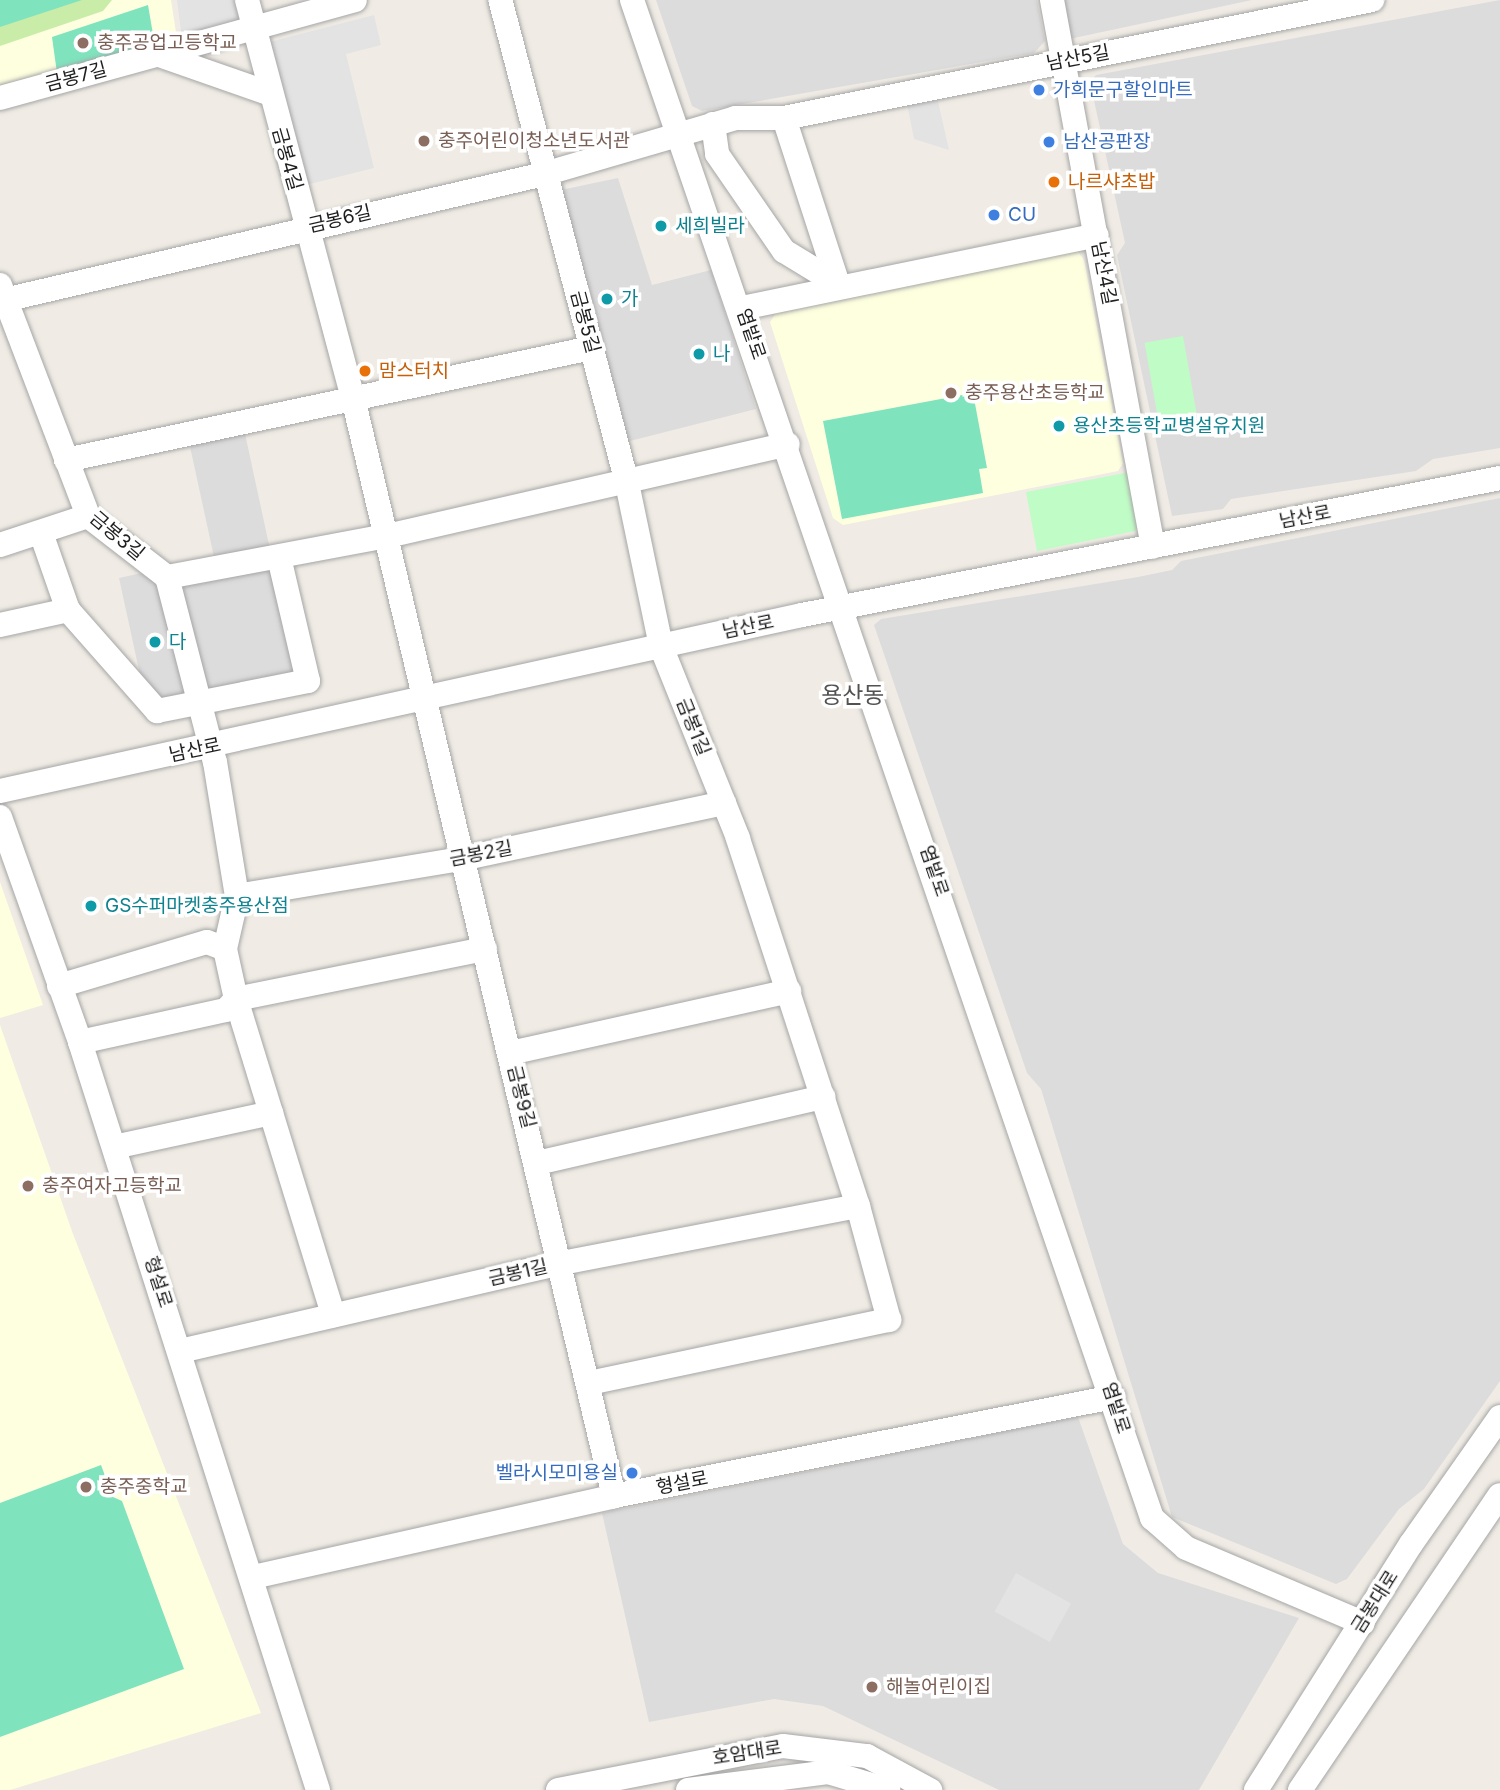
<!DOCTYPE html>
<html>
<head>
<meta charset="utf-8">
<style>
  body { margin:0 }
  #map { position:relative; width:1500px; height:1790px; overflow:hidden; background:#f0ece5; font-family:Inter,"Noto Sans KR",sans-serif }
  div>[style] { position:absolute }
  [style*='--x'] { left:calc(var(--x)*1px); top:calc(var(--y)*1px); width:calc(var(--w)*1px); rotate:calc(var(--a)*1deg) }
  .residential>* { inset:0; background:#dddcdc }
  .education>* { inset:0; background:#feffdf }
  .grass>* { inset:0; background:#c9eda8 }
  .park>* { inset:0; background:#c0fcc6; transform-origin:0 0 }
  .pitch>* { inset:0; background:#7fe3be }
  .parking>* { inset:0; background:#e3e3e3; transform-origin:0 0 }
  .roads { filter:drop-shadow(0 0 2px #a6a6a6) drop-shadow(0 0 2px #a6a6a6) }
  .minor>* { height:24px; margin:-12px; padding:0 12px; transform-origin:12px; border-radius:12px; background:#fff }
  .dots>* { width:19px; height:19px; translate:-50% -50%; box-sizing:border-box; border:4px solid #fff; border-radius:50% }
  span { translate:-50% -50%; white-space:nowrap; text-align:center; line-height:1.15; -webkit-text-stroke:7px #fff; paint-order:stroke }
  .education-label { font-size:19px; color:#785e54 }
  .left { translate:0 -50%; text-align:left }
  .street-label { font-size:19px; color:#1f1f1f }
  .shop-label { font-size:19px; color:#366cbe }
  .right { translate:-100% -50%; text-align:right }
  .food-label { font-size:19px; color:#c56008 }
  .culture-label { font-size:19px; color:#0d838f }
  .quarter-label { font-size:23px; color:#525252 }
</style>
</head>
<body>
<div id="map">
  <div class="residential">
    <i style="clip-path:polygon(656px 0,1037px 0,1045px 41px,1034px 53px,702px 111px,692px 106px)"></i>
    <i style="clip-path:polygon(1052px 0,1252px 0,1060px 41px)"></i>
    <i style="clip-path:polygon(1500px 0,1500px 448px,1433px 459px,1416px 471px,1231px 499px,1223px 509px,1172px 516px,1117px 255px,1125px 243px,1090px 82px,1096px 75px)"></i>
    <i style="clip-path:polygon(618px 178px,652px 285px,711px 270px,756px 409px,622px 443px,556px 191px)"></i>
    <i style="clip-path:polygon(244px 429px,298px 679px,157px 704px,142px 684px,119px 578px,214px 557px,189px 442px)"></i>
    <i style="clip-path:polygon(1500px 498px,1500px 1381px,1424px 1489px,1399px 1509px,1347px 1579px,1336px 1584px,1172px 1517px,1041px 1089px,1027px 1073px,874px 625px,881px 619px,1138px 577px,1172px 570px,1181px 561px)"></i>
    <i style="clip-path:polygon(1078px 1417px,1123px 1544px,1158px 1573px,1299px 1618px,1199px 1790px,999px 1790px,823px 1706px,774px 1699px,649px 1722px,602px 1513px)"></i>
  </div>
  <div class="education">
    <i style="clip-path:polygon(0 0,171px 0,177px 39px,0 85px)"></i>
    <i style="clip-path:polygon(1076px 249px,1084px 260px,1123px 463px,1118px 471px,843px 525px,833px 518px,770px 322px,776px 313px)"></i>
    <i style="clip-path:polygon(0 882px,43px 1005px,0 1018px)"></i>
    <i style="clip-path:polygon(0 1025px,73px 1234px,261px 1713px,10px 1790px,0 1790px)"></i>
  </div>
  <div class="grass">
    <i style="clip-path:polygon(0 0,112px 0,103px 11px,0 46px)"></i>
  </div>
  <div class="park">
    <i style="left:1183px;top:336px;width:78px;height:39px;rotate:80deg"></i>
    <i style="clip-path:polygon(1130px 472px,1140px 525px,1135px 531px,1037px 551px,1026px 492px)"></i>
  </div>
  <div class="pitch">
    <i style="clip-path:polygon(0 0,82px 0,0 27px)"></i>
    <i style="clip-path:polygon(148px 5px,155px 46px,57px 73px,52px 37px)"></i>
    <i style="clip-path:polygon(973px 393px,987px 468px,979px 469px,983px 493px,842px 519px,823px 421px)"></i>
    <i style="clip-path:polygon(101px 1465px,113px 1497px,122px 1501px,184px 1669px,0 1737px,0 1503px)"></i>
  </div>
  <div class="parking">
    <i style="clip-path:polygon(177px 0,241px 0,244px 9px,237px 23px,182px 39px)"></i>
    <i style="clip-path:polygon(374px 15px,381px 45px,346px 54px,374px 168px,302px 186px,266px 43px)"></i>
    <i style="clip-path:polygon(937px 97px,949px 150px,914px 139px,907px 104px)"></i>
    <i style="left:1016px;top:1573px;width:63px;height:44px;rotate:29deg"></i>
  </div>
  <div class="roads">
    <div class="minor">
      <i style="--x:247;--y:0;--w:412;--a:75.1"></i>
      <i style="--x:353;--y:398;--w:1129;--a:76.63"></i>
      <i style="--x:632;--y:0;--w:1605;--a:71.09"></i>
      <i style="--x:1152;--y:1518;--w:45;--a:41.4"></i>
      <i style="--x:1186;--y:1548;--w:192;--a:23"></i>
      <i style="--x:1052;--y:0;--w:556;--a:79.54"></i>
      <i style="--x:159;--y:55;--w:115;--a:19.2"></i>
      <i style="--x:0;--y:98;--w:368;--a:-15.4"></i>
      <i style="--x:784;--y:118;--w:175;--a:72"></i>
      <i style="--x:713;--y:124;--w:30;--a:82"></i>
      <i style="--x:717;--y:154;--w:118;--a:55.4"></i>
      <i style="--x:784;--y:251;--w:63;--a:31.4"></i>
      <i style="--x:0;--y:285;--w:247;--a:69.1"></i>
      <i style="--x:88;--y:516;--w:100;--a:37.7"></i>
      <i style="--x:167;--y:577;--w:191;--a:75.5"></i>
      <i style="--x:215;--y:762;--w:136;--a:80.7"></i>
      <i style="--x:237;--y:896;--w:54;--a:102.8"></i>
      <i style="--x:225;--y:949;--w:51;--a:77.6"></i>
      <i style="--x:236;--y:999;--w:331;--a:72.9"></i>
      <i style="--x:0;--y:301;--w:559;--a:-13.14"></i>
      <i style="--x:544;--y:174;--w:199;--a:-16.3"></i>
      <i style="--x:735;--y:118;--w:49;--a:0"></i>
      <i style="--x:784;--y:118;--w:600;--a:-11.35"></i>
      <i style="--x:742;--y:308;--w:362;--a:-11.6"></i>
      <i style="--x:66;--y:460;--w:537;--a:-12.04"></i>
      <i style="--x:0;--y:545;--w:93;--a:-18.2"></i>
      <i style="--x:167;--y:577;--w:224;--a:-10.6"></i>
      <i style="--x:387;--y:536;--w:411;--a:-12.9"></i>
      <i style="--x:68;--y:610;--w:135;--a:48.6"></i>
      <i style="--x:157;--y:711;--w:154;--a:-11.2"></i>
      <i style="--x:308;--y:681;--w:127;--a:-103.2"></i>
      <i style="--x:0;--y:625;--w:70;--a:-12.4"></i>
      <i style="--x:68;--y:610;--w:82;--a:-109.3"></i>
      <i style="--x:0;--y:791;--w:821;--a:-12.38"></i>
      <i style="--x:802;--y:615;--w:711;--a:-11.1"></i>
      <i style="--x:0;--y:817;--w:239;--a:70.4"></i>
      <i style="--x:80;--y:1042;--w:785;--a:72.35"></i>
      <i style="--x:237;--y:896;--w:227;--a:-9.4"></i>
      <i style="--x:461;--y:859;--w:269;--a:-12"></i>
      <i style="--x:59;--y:986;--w:154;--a:-16.6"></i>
      <i style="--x:207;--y:942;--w:19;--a:21"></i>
      <i style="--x:80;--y:1042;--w:149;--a:-12.4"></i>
      <i style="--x:226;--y:1010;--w:15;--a:-48"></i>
      <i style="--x:236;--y:999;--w:254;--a:-11.4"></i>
      <i style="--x:510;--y:1053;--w:286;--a:-12.5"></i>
      <i style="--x:114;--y:1147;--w:161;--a:-12.2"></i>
      <i style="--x:537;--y:1163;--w:294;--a:-13"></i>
      <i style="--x:180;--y:1351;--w:392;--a:-13"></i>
      <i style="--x:562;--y:1263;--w:301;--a:-10.9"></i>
      <i style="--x:858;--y:1206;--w:387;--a:-108.1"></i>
      <i style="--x:738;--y:838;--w:207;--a:-111.9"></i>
      <i style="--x:661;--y:646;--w:167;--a:-101.8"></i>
      <i style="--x:627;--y:483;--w:499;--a:-104.7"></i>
      <i style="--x:589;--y:1383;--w:307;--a:-11.9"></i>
      <i style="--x:889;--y:1320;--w:118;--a:-105.2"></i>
      <i style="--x:253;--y:1577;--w:370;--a:-12.6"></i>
      <i style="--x:614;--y:1496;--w:509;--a:-11.22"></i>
      <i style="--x:558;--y:1790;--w:229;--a:-11.1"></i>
      <i style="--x:783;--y:1746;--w:85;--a:6.8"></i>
      <i style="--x:867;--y:1756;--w:72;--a:28.4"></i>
      <i style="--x:688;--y:1790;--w:141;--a:-7.3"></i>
      <i style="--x:828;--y:1772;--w:63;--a:16.7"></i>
      <i style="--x:1256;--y:1790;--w:291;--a:-57.8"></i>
      <i style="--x:1411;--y:1544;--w:155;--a:-55"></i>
      <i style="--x:1300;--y:1790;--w:356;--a:-55.9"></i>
    </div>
  </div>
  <div class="dots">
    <i style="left:83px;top:43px;background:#8d6e63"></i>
    <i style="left:1039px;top:90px;background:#3f7fe0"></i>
    <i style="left:424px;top:141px;background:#8d6e63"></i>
    <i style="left:1049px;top:142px;background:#3f7fe0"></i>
    <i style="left:1054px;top:182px;background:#e8710a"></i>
    <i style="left:994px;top:215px;background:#3f7fe0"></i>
    <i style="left:661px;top:226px;background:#0f9aa8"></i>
    <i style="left:607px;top:299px;background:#0f9aa8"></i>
    <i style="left:699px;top:354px;background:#0f9aa8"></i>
    <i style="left:365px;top:371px;background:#e8710a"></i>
    <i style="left:951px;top:393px;background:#8d6e63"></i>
    <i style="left:1059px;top:426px;background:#0f9aa8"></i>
    <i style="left:155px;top:642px;background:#0f9aa8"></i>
    <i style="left:91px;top:906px;background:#0f9aa8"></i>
    <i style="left:28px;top:1186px;background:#8d6e63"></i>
    <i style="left:632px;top:1473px;background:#3f7fe0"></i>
    <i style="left:86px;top:1487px;background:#8d6e63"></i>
    <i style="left:872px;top:1687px;background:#8d6e63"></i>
  </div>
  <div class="education-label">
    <span class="left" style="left:97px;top:43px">충주공업고등학교</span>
    <span class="left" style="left:438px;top:141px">충주어린이청소년도서관</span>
    <span class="left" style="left:965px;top:393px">충주용산초등학교</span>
    <span class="left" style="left:42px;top:1186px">충주여자고등학교</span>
    <span class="left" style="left:100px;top:1487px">충주중학교</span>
    <span class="left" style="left:886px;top:1687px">해놀어린이집</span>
  </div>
  <div class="street-label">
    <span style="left:1078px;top:58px;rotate:-11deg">남산5길</span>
    <span style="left:76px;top:77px;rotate:-15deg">금봉7길</span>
    <span style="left:287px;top:159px;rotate:74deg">금봉4길</span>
    <span style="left:340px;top:219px;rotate:-13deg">금봉6길</span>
    <span style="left:1104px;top:273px;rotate:79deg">남산4길</span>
    <span style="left:585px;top:322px;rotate:75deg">금봉5길</span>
    <span style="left:751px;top:334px;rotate:71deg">염밭로</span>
    <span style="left:1305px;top:517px;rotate:-11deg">남산로</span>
    <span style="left:117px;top:536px;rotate:40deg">금봉3길</span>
    <span style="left:748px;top:627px;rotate:-12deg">남산로</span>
    <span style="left:693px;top:727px;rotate:68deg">금봉1길</span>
    <span style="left:195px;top:750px;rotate:-12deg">남산로</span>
    <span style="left:481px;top:854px;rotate:-11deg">금봉2길</span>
    <span style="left:934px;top:871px;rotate:71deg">염밭로</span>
    <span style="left:521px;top:1097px;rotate:76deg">금봉9길</span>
    <span style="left:518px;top:1273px;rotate:-13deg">금봉1길</span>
    <span style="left:158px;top:1282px;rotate:72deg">형설로</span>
    <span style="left:1116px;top:1408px;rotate:72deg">염밭로</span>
    <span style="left:682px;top:1483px;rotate:-11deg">형설로</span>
    <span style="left:1375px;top:1602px;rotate:-58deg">금봉대로</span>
    <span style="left:747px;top:1753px;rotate:-9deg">호암대로</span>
  </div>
  <div class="shop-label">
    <span class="left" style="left:1053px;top:90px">가희문구할인마트</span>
    <span class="left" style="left:1063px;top:142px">남산공판장</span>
    <span class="left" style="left:1008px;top:215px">CU</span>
    <span class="right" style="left:618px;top:1473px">벨라시모미용실</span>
  </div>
  <div class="food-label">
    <span class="left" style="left:1068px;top:182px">나르샤초밥</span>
    <span class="left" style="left:379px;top:371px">맘스터치</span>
  </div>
  <div class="culture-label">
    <span class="left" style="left:675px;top:226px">세희빌라</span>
    <span class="left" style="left:621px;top:299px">가</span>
    <span class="left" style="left:713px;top:354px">나</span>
    <span class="left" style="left:1073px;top:426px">용산초등학교병설유치원</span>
    <span class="left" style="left:169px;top:642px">다</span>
    <span class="left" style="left:105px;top:906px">GS수퍼마켓충주용산점</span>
  </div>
  <div class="quarter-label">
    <span style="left:853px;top:695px">용산동</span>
  </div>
</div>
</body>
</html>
